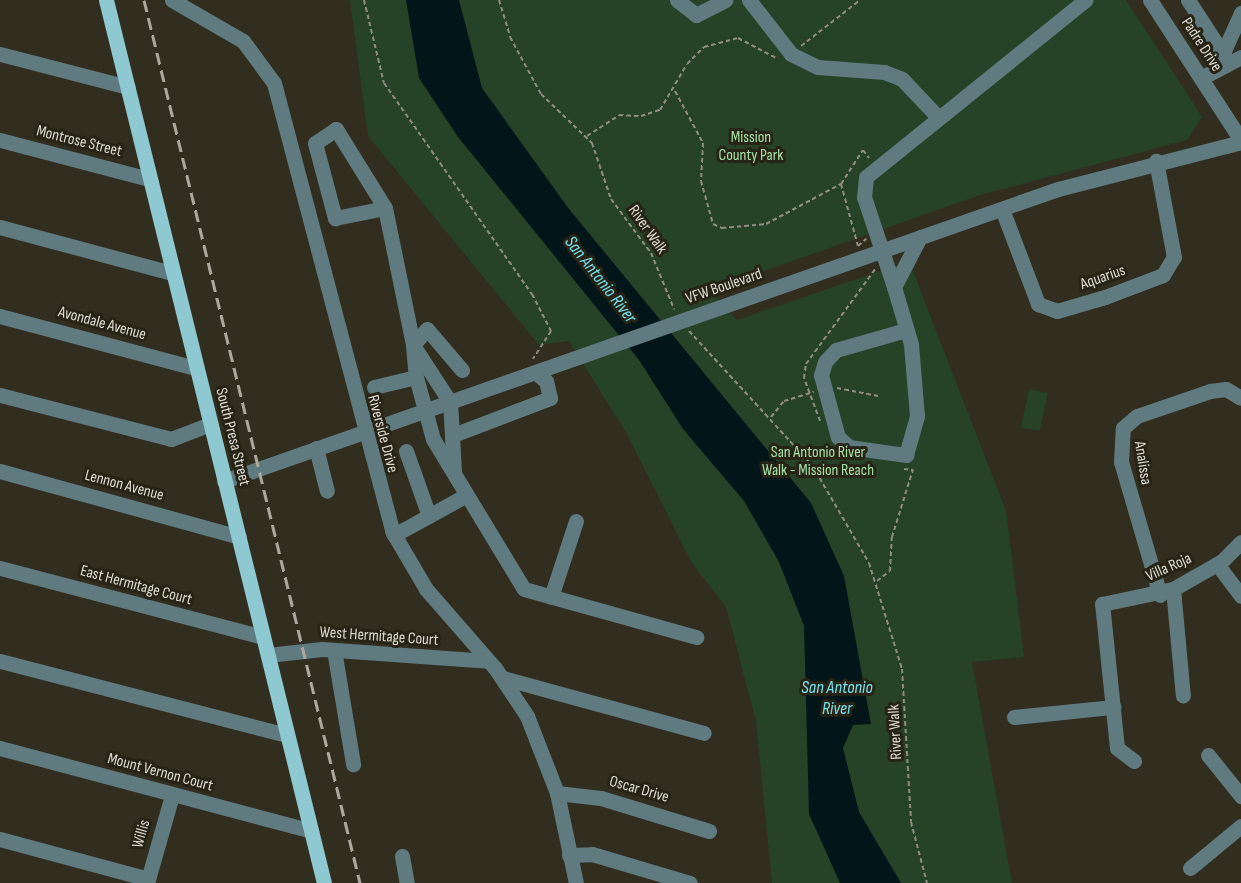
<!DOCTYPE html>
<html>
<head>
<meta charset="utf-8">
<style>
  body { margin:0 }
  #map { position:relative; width:1241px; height:883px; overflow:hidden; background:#312e20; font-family:"Sofia Sans Condensed",sans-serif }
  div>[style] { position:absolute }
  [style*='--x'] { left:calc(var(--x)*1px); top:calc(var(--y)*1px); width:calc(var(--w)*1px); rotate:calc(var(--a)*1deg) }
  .green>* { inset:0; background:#264227; transform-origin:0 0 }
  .water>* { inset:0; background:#02161a }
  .path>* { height:2px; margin-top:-1px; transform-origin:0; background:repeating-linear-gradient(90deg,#908d82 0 4.5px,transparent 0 7.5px) }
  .minor>* { height:15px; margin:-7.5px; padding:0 7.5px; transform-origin:7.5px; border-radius:7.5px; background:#5f7b7f }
  .major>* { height:15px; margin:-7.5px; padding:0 7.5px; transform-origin:7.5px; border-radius:7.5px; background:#8ec8d0 }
  .rail>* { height:3px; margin-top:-1.5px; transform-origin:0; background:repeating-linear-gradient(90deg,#aba99e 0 12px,transparent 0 18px) }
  span { translate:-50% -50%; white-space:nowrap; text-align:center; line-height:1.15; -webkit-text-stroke:6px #272416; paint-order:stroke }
  .street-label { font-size:16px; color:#dedcd3 }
  .park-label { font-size:16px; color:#a4e1a6 }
  .water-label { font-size:18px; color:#75e2f1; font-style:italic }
</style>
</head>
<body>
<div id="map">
  <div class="green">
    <i style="clip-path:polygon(350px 0,1126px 0,1202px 117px,1187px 140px,980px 195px,710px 290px,737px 320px,909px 261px,1006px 511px,1024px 657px,972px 662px,1012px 883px,772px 883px,756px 721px,726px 607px,692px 563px,627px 434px,569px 341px,539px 345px,368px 136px)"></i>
    <i style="left:1029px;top:389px;width:19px;height:39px;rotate:12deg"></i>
  </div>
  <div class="water">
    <i style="clip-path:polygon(406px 0,459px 0,482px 88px,569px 209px,811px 503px,844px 576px,871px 724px,853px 725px,843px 748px,859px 812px,901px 883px,840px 883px,809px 814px,804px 626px,779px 562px,744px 501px,683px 429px,639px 360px,458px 137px,419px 78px)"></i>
  </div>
  <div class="path">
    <i style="--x:364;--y:0;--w:85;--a:76.5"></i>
    <i style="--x:384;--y:83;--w:258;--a:55"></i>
    <i style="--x:532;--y:294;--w:42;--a:62.8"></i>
    <i style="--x:551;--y:331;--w:33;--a:123"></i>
    <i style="--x:499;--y:0;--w:39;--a:73"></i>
    <i style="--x:510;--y:37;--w:65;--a:61.5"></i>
    <i style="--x:541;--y:94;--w:71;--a:43.9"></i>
    <i style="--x:592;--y:143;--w:59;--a:71.3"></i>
    <i style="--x:611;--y:199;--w:67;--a:53.5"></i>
    <i style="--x:651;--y:253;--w:61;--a:67.7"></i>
    <i style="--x:801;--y:46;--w:75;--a:-37.9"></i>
    <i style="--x:675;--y:91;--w:59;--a:61.7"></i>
    <i style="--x:703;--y:143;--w:38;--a:93"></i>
    <i style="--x:701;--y:181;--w:45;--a:74.4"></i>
    <i style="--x:713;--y:224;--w:10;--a:24"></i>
    <i style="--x:722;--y:228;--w:44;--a:-5.2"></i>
    <i style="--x:766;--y:224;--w:85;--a:-28.1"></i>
    <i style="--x:841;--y:184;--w:40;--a:-57.1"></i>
    <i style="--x:863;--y:150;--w:10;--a:53"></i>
    <i style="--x:587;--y:136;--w:38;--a:-33"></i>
    <i style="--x:619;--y:115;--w:22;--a:3"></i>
    <i style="--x:641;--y:116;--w:20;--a:-18"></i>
    <i style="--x:660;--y:110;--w:53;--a:-59.6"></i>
    <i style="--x:687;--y:64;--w:24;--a:-45"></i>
    <i style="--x:704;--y:47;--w:35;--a:-15"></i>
    <i style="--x:738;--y:38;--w:45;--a:27.7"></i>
    <i style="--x:841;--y:184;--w:64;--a:74.7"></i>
    <i style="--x:858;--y:246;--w:11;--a:-41"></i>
    <i style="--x:689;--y:331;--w:182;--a:47.5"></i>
    <i style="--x:812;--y:465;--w:113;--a:59.8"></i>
    <i style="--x:869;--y:563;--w:111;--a:72.7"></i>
    <i style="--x:902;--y:669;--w:153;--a:86.6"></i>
    <i style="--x:911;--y:822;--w:63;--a:75.3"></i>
    <i style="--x:837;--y:388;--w:42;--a:11"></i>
    <i style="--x:771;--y:417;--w:21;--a:-51"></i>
    <i style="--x:784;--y:401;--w:31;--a:-17"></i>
    <i style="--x:820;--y:421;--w:46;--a:-110.4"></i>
    <i style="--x:804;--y:378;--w:14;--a:-82"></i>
    <i style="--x:806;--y:364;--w:119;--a:-53.9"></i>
    <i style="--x:904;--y:469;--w:9;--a:6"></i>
    <i style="--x:877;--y:581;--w:16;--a:-38"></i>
    <i style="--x:890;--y:571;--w:34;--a:-87"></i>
    <i style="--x:892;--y:537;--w:71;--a:-72.8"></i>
  </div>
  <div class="minor">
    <i style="--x:172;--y:0;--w:82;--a:30"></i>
    <i style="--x:243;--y:41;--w:52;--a:53.6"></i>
    <i style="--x:274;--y:83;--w:463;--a:75.2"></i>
    <i style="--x:392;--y:531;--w:67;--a:59.6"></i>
    <i style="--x:426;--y:589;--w:105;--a:48.9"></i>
    <i style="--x:495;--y:668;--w:58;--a:56.3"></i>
    <i style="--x:527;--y:716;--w:83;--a:68.7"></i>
    <i style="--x:557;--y:793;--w:92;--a:78.1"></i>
    <i style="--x:677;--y:0;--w:24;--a:38"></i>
    <i style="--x:696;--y:15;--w:33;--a:-27"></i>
    <i style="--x:749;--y:0;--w:68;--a:52.1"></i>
    <i style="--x:791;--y:54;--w:30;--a:26"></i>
    <i style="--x:818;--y:67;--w:66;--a:4.3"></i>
    <i style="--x:884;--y:72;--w:19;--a:21"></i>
    <i style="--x:902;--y:79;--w:51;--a:46.6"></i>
    <i style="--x:1150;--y:0;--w:167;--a:57"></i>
    <i style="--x:1188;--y:0;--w:75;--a:56.9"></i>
    <i style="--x:1223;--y:53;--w:44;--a:-65.8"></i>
    <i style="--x:0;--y:54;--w:132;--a:14.5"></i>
    <i style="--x:1201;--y:78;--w:45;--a:-27.7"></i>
    <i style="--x:0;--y:140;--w:154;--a:14.7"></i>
    <i style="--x:385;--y:208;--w:93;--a:-121.8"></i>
    <i style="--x:336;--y:129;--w:25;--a:146"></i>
    <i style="--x:315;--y:143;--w:78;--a:75.1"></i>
    <i style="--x:335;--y:218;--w:51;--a:-11.3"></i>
    <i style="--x:385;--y:208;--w:140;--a:78.4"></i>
    <i style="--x:1002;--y:209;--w:102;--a:69.2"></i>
    <i style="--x:1038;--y:304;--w:20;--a:20"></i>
    <i style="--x:1057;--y:311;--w:50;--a:-16.3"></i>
    <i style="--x:1105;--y:297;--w:62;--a:-20.8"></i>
    <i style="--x:1163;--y:275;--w:21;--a:-59"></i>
    <i style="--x:1174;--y:257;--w:98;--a:-100.6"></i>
    <i style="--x:0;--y:227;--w:178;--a:15"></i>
    <i style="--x:894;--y:287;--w:56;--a:-62.5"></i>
    <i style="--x:0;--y:316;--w:203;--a:14.9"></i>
    <i style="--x:906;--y:330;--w:73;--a:164.1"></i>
    <i style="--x:836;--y:350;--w:16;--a:133"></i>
    <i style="--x:825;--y:362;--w:14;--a:107"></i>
    <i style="--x:821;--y:375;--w:64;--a:74.7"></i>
    <i style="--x:838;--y:437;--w:15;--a:42"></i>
    <i style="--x:849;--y:447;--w:58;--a:8"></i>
    <i style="--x:906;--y:455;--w:41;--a:-74.2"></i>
    <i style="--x:917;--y:416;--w:72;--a:-94.8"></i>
    <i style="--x:911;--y:344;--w:59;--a:-106.6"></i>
    <i style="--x:894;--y:287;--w:95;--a:-108.4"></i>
    <i style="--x:864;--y:197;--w:20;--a:-84"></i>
    <i style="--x:866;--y:177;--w:282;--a:-38.9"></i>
    <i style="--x:413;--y:345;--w:21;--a:-49"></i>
    <i style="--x:427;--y:329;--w:54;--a:49.5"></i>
    <i style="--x:374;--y:387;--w:43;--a:-13.4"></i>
    <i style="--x:0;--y:395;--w:177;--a:14.4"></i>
    <i style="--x:171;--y:439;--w:42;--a:-21"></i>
    <i style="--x:453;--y:435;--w:104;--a:-20.9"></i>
    <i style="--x:550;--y:398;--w:17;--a:-103"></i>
    <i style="--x:546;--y:381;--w:14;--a:-141"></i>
    <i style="--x:316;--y:448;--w:44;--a:75.7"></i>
    <i style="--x:406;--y:451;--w:69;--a:70.5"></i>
    <i style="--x:0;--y:471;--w:248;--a:15.4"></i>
    <i style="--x:454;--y:471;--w:69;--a:-93.3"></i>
    <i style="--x:450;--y:402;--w:68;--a:-123"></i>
    <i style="--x:413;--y:345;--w:32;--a:85"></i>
    <i style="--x:416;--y:377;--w:64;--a:74.7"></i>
    <i style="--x:433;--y:439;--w:175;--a:58.8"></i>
    <i style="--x:524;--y:589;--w:179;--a:15.6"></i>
    <i style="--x:224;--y:481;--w:884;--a:-19.3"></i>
    <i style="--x:1058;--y:189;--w:189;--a:-14.4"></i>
    <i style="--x:394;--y:535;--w:79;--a:-28.8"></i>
    <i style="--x:1217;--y:564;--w:40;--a:53"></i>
    <i style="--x:0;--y:568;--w:272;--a:14.7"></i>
    <i style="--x:1173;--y:589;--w:107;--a:84.7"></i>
    <i style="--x:1160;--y:595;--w:139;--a:-106.3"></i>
    <i style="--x:1121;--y:462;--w:34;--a:-87"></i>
    <i style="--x:1123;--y:428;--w:18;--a:-41"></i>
    <i style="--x:1137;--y:416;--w:77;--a:-18.9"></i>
    <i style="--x:1210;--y:391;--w:16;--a:-7"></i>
    <i style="--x:1226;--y:389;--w:17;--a:31"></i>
    <i style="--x:551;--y:597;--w:80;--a:-71.8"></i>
    <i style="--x:334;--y:650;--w:116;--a:80.5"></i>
    <i style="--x:268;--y:655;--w:54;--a:-6.3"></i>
    <i style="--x:322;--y:649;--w:166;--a:4.1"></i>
    <i style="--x:0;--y:661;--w:295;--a:14.5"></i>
    <i style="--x:503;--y:678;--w:208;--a:15.3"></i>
    <i style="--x:1014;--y:717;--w:100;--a:-5.8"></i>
    <i style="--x:0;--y:748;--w:322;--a:14.9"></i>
    <i style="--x:1208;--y:755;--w:53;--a:51.2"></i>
    <i style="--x:1134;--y:761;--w:21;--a:-143"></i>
    <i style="--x:1117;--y:748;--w:145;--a:-95.9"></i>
    <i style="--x:1102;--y:604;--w:73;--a:-11.9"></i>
    <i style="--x:1173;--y:589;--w:56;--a:-29.7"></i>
    <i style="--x:1222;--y:561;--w:27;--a:-45"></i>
    <i style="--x:557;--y:793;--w:44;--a:6.5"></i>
    <i style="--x:601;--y:798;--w:113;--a:17"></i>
    <i style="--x:0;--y:839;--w:153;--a:15.1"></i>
    <i style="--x:569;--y:855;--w:23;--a:-2"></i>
    <i style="--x:592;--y:854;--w:102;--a:16.5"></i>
    <i style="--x:402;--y:856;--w:27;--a:80"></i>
    <i style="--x:1190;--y:868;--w:66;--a:-39.5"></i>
    <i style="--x:147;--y:883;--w:91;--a:-74.1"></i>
  </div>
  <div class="major">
    <i style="--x:106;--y:0;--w:910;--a:76.13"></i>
  </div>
  <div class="rail">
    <i style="--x:144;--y:0;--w:909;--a:76.25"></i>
  </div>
  <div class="street-label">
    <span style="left:1201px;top:45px;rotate:57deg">Padre Drive</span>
    <span style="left:79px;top:142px;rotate:14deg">Montrose Street</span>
    <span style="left:647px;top:230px;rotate:55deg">River Walk</span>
    <span style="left:1103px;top:278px;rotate:-19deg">Aquarius</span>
    <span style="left:724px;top:287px;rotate:-19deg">VFW Boulevard</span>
    <span style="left:102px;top:324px;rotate:15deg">Avondale Avenue</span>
    <span style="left:382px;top:434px;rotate:75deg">Riverside Drive</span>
    <span style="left:232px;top:437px;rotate:76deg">South Presa Street</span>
    <span style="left:1142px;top:463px;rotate:81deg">Analissa</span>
    <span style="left:124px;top:486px;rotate:15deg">Lennon Avenue</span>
    <span style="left:1169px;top:568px;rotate:-24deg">Villa Roja</span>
    <span style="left:136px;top:586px;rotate:15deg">East Hermitage Court</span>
    <span style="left:379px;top:637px;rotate:4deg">West Hermitage Court</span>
    <span style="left:896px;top:732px;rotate:-93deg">River Walk</span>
    <span style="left:160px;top:773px;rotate:15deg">Mount Vernon Court</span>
    <span style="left:639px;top:790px;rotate:16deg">Oscar Drive</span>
    <span style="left:142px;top:834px;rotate:-74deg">Willis</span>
  </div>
  <div class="park-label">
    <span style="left:751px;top:147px">Mission<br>County Park</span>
    <span style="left:818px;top:462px">San Antonio River<br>Walk - Mission Reach</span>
  </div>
  <div class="water-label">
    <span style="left:600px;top:280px;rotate:52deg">San Antonio River</span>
    <span style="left:837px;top:699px">San Antonio<br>River</span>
  </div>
</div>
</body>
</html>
